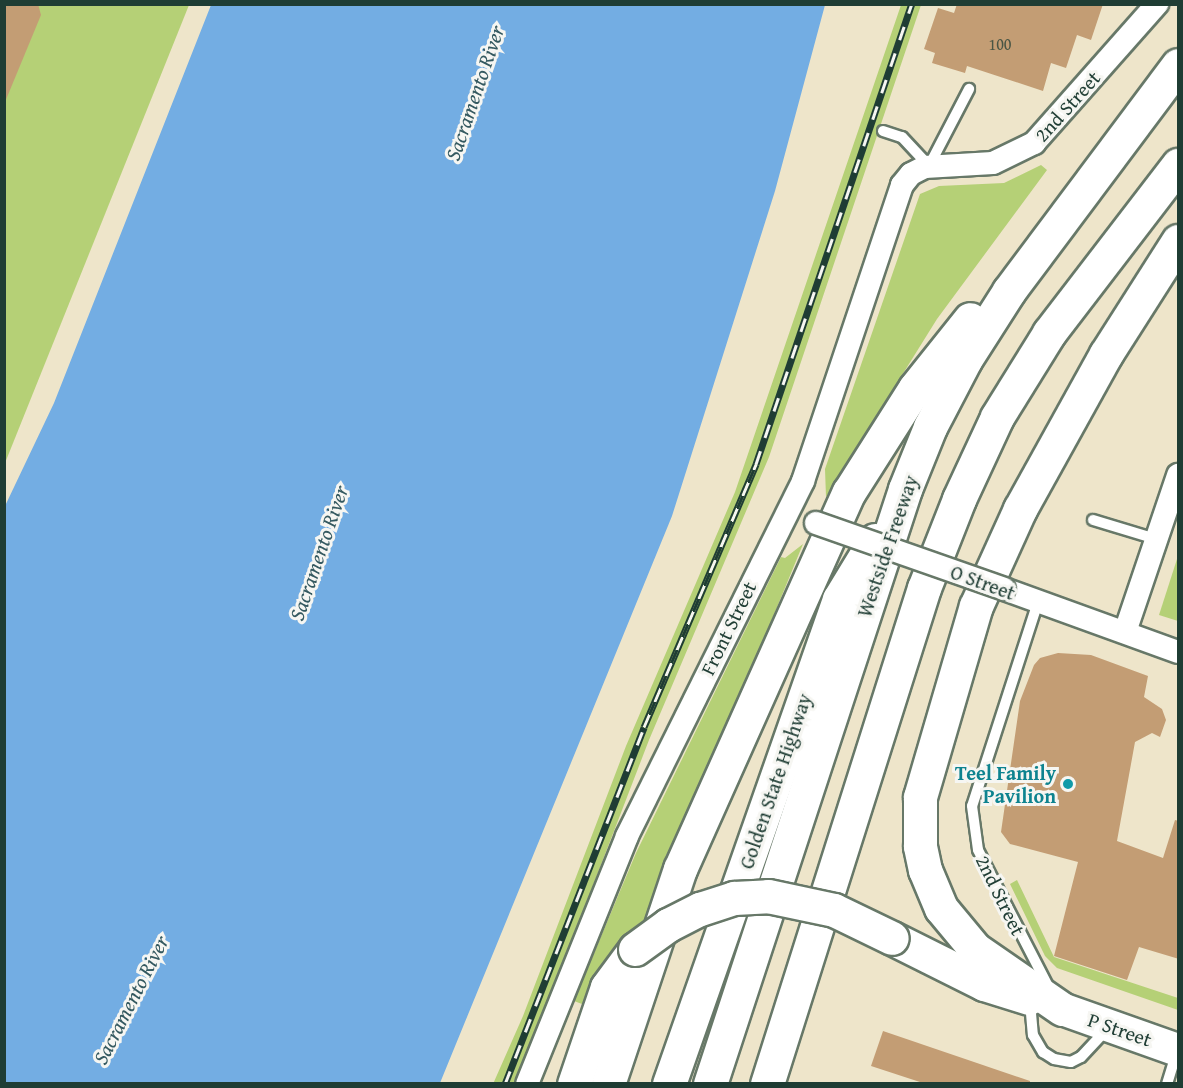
<!DOCTYPE html>
<style>
body{margin:0}
#map{position:relative;width:1183px;height:1088px;overflow:hidden;background:#eee5ca;font-family:"Gentium Book Plus",serif}
div>[style]{position:absolute}
.green>*{inset:0;background:#b5d076}
.water>*{inset:0;background:#73ade3}
.building>*{inset:0;background:#c39d74}
.roads{filter:drop-shadow(2px 0 #677868) drop-shadow(-2px 0 #677868) drop-shadow(0 2px #677868) drop-shadow(0 -2px #677868)}
.lane>*{height:10px;margin:-5px;padding:0 5px;transform-origin:5px;border-radius:5px;background:#fff}
.street>*{height:22px;margin:-11px;padding:0 11px;transform-origin:11px;border-radius:11px;background:#fff}
.secondary>*{height:32px;margin:-16px;padding:0 16px;transform-origin:16px;border-radius:16px;background:#fff}
.highway>*{height:33px;margin:-16.5px;padding:0 16.5px;transform-origin:16.5px;border-radius:16.5px;background:#fff}
.rail>*{height:7px;margin-top:-3.5px;transform-origin:0;background:repeating-linear-gradient(90deg,#f6f6f2 0 14px,#1f3d34 0 28px);box-sizing:border-box;border-block:2px solid #1f3d34}
.bridges{filter:drop-shadow(2px 0 #677868) drop-shadow(-2px 0 #677868) drop-shadow(0 2px #677868) drop-shadow(0 -2px #677868)}
.street-bridge>*{height:22px;margin:-11px;padding:0 11px;transform-origin:11px;border-radius:11px;background:#fff}
.highway-bridge>*{height:33px;margin:-16.5px;padding:0 16.5px;transform-origin:16.5px;border-radius:16.5px;background:#fff}
.dots>*{width:16px;height:16px;translate:-50% -50%;box-sizing:border-box;border:3px solid #f6f6f2;border-radius:50%}
span{translate:-50% -50%;white-space:nowrap;text-align:center;line-height:1.15;-webkit-text-stroke:6px #f6f6f2;paint-order:stroke}
.number-label{font-size:16px;color:#485544}
.number-label span{-webkit-text-stroke-width:0}
.street-label{font-size:20px;color:#1f3d34}
.culture-label{font-size:20px;color:#0d838f;font-weight:700}
.right{translate:-100% -50%;text-align:right}
.water-label{font-size:21px;color:#345960;font-style:italic}
.frame{position:absolute;inset:0;border:6px solid #1f3d34;pointer-events:none}
</style>
<div id="map">
<div class="green">
<div style="clip-path:polygon(5px 5px,189px 5px,5px 463px)"></div>
<div style="clip-path:polygon(901px 5px,921px 5px,769px 457px,649px 740px,517px 1083px,493px 1084px,523px 1016px,626px 746px,735px 492px)"></div>
<div style="clip-path:polygon(1041px 165px,1047px 170px,937px 319px,826px 497px,825px 469px,920px 194px,939px 186px,1004px 183px)"></div>
<div style="clip-path:polygon(803px 544px,651px 914px,614px 951px,582px 1004px,574px 1001px,636px 853px,781px 557px,785px 558px)"></div>
<div style="clip-path:polygon(1178px 556px,1178px 621px,1159px 615px)"></div>
<div style="clip-path:polygon(1017px 880px,1054px 957px,1178px 998px,1178px 1010px,1057px 968px,1045px 956px,1010px 884px)"></div>
</div>
<div class="water">
<div style="clip-path:polygon(211px 5px,825px 5px,775px 191px,672px 516px,440px 1083px,5px 1083px,5px 506px,54px 403px)"></div>
</div>
<div class="building">
<div style="clip-path:polygon(4px 4px,38px 4px,41px 15px,5px 102px)"></div>
<div style="clip-path:polygon(957px 4px,1103px 4px,1091px 40px,1077px 35px,1066px 68px,1051px 63px,1043px 91px,967px 66px,965px 73px,932px 63px,935px 53px,924px 49px,938px 8px,954px 13px)"></div>
<div style="clip-path:polygon(1058px 653px,1091px 655px,1148px 676px,1144px 697px,1162px 709px,1166px 720px,1160px 737px,1152px 733px,1135px 742px,1117px 841px,1163px 858px,1175px 820px,1179px 821px,1179px 959px,1139px 947px,1127px 980px,1054px 956px,1078px 862px,1010px 844px,1001px 832px,1020px 701px,1034px 665px,1040px 658px)"></div>
<div style="clip-path:polygon(883px 1031px,1030px 1081px,1030px 1083px,923px 1083px,871px 1066px)"></div>
</div>
<div class="roads">
<div class="lane">
<div style="left:883px;top:131px;width:20px;rotate:18deg"></div>
<div style="left:902px;top:137px;width:40px;rotate:47deg"></div>
<div style="left:929px;top:166px;width:87px;rotate:-62.5deg"></div>
<div style="left:1093px;top:520px;width:66px;rotate:16.8deg"></div>
<div style="left:1038px;top:602px;width:214px;rotate:107.9deg"></div>
<div style="left:972px;top:806px;width:44px;rotate:82.2deg"></div>
<div style="left:978px;top:850px;width:153px;rotate:62.8deg"></div>
<div style="left:1030px;top:1002px;width:33px;rotate:85deg"></div>
<div style="left:1033px;top:1035px;width:20px;rotate:60deg"></div>
<div style="left:1043px;top:1052px;width:13px;rotate:32deg"></div>
<div style="left:1054px;top:1059px;width:17px;rotate:10deg"></div>
<div style="left:1071px;top:1062px;width:11px;rotate:-27deg"></div>
<div style="left:1081px;top:1057px;width:40px;rotate:-47deg"></div>
<div style="left:1167px;top:1084px;width:34px;rotate:-73deg"></div>
</div>
<div class="street">
<div style="left:1004px;top:589px;width:185px;rotate:19.9deg"></div>
<div style="left:1125px;top:632px;width:166px;rotate:-71.3deg"></div>
<div style="left:527px;top:1084px;width:267px;rotate:-68deg"></div>
<div style="left:627px;top:836px;width:396px;rotate:-63.6deg"></div>
<div style="left:803px;top:481px;width:312px;rotate:-71.5deg"></div>
<div style="left:902px;top:185px;width:14px;rotate:-51deg"></div>
<div style="left:911px;top:174px;width:16px;rotate:-27deg"></div>
<div style="left:925px;top:167px;width:68px;rotate:-3.4deg"></div>
<div style="left:993px;top:163px;width:46px;rotate:-26deg"></div>
<div style="left:1034px;top:143px;width:186px;rotate:-48.5deg"></div>
</div>
<div class="secondary">
<div style="left:1062px;top:1009px;width:123px;rotate:19.5deg"></div>
</div>
<div class="highway">
<div style="left:892px;top:938px;width:103px;rotate:26.6deg"></div>
<div style="left:984px;top:984px;width:47px;rotate:17.3deg"></div>
<div style="left:1062px;top:1009px;width:106px;rotate:-145.4deg"></div>
<div style="left:975px;top:949px;width:53px;rotate:-129.7deg"></div>
<div style="left:941px;top:908px;width:41px;rotate:-112.8deg"></div>
<div style="left:925px;top:870px;width:25px;rotate:-102deg"></div>
<div style="left:920px;top:846px;width:49px;rotate:-90deg"></div>
<div style="left:920px;top:797px;width:199px;rotate:-73.7deg"></div>
<div style="left:976px;top:606px;width:107px;rotate:-65.6deg"></div>
<div style="left:1020px;top:509px;width:177px;rotate:-61deg"></div>
<div style="left:1106px;top:354px;width:134px;rotate:-57.5deg"></div>
<div style="left:574px;top:1084px;width:102px;rotate:-71.2deg"></div>
<div style="left:607px;top:987px;width:47px;rotate:-53.6deg"></div>
<div style="left:608px;top:1084px;width:227px;rotate:-71.5deg"></div>
<div style="left:680px;top:869px;width:413px;rotate:-65.9deg"></div>
<div style="left:849px;top:492px;width:123px;rotate:-57.6deg"></div>
<div style="left:915px;top:388px;width:88px;rotate:-51.4deg"></div>
<div style="left:669px;top:1084px;width:514px;rotate:-70.68deg"></div>
<div style="left:839px;top:599px;width:69px;rotate:-58.6deg"></div>
<div style="left:710px;top:1084px;width:626px;rotate:-71.85deg"></div>
<div style="left:905px;top:489px;width:67px;rotate:-68deg"></div>
<div style="left:930px;top:427px;width:76px;rotate:-62.4deg"></div>
<div style="left:965px;top:360px;width:82px;rotate:-57.5deg"></div>
<div style="left:1009px;top:291px;width:282px;rotate:-53.2deg"></div>
<div style="left:767px;top:1084px;width:520px;rotate:-72.44deg"></div>
<div style="left:924px;top:588px;width:96px;rotate:-68.5deg"></div>
<div style="left:959px;top:499px;width:90px;rotate:-65.1deg"></div>
<div style="left:997px;top:417px;width:99px;rotate:-58.2deg"></div>
<div style="left:1049px;top:333px;width:212px;rotate:-52.5deg"></div>
</div>
</div>
<div class="rail">
<div style="left:505px;top:1084px;width:383px;rotate:-68.7deg"></div>
<div style="left:644px;top:727px;width:286px;rotate:-66.9deg"></div>
<div style="left:756px;top:464px;width:486px;rotate:-71.3deg"></div>
</div>
<div class="bridges">
<div class="street-bridge">
<div style="left:816px;top:523px;width:199px;rotate:19.3deg"></div>
</div>
<div class="highway-bridge">
<div style="left:635px;top:949px;width:41px;rotate:-36deg"></div>
<div style="left:668px;top:925px;width:36px;rotate:-27deg"></div>
<div style="left:700px;top:909px;width:36px;rotate:-18deg"></div>
<div style="left:734px;top:898px;width:34px;rotate:-3deg"></div>
<div style="left:768px;top:896px;width:67px;rotate:12deg"></div>
<div style="left:834px;top:910px;width:64px;rotate:25.8deg"></div>
</div>
</div>
<div class="dots">
<div style="left:1068px;top:784px;background:#0f9aa8"></div>
</div>
<div class="number-label">
<span style="left:1000px;top:44px">100</span>
</div>
<div class="street-label">
<span style="left:1067px;top:106px;rotate:-48deg">2nd Street</span>
<span style="left:887px;top:546px;rotate:-71deg">Westside Freeway</span>
<span style="left:983px;top:582px;rotate:20deg">O Street</span>
<span style="left:728px;top:628px;rotate:-64deg">Front Street</span>
<span style="left:775px;top:781px;rotate:-71deg">Golden State Highway</span>
<span style="left:1001px;top:895px;rotate:64deg">2nd Street</span>
<span style="left:1120px;top:1029px;rotate:19deg">P Street</span>
</div>
<div class="culture-label">
<span class="right" style="left:1056px;top:784px">Teel Family<br>Pavilion</span>
</div>
<div class="water-label">
<span style="left:475px;top:93px;rotate:-71deg">Sacramento River</span>
<span style="left:319px;top:553px;rotate:-71deg">Sacramento River</span>
<span style="left:131px;top:1000px;rotate:-63deg">Sacramento River</span>
</div>
<div class="frame"></div>
</div>
